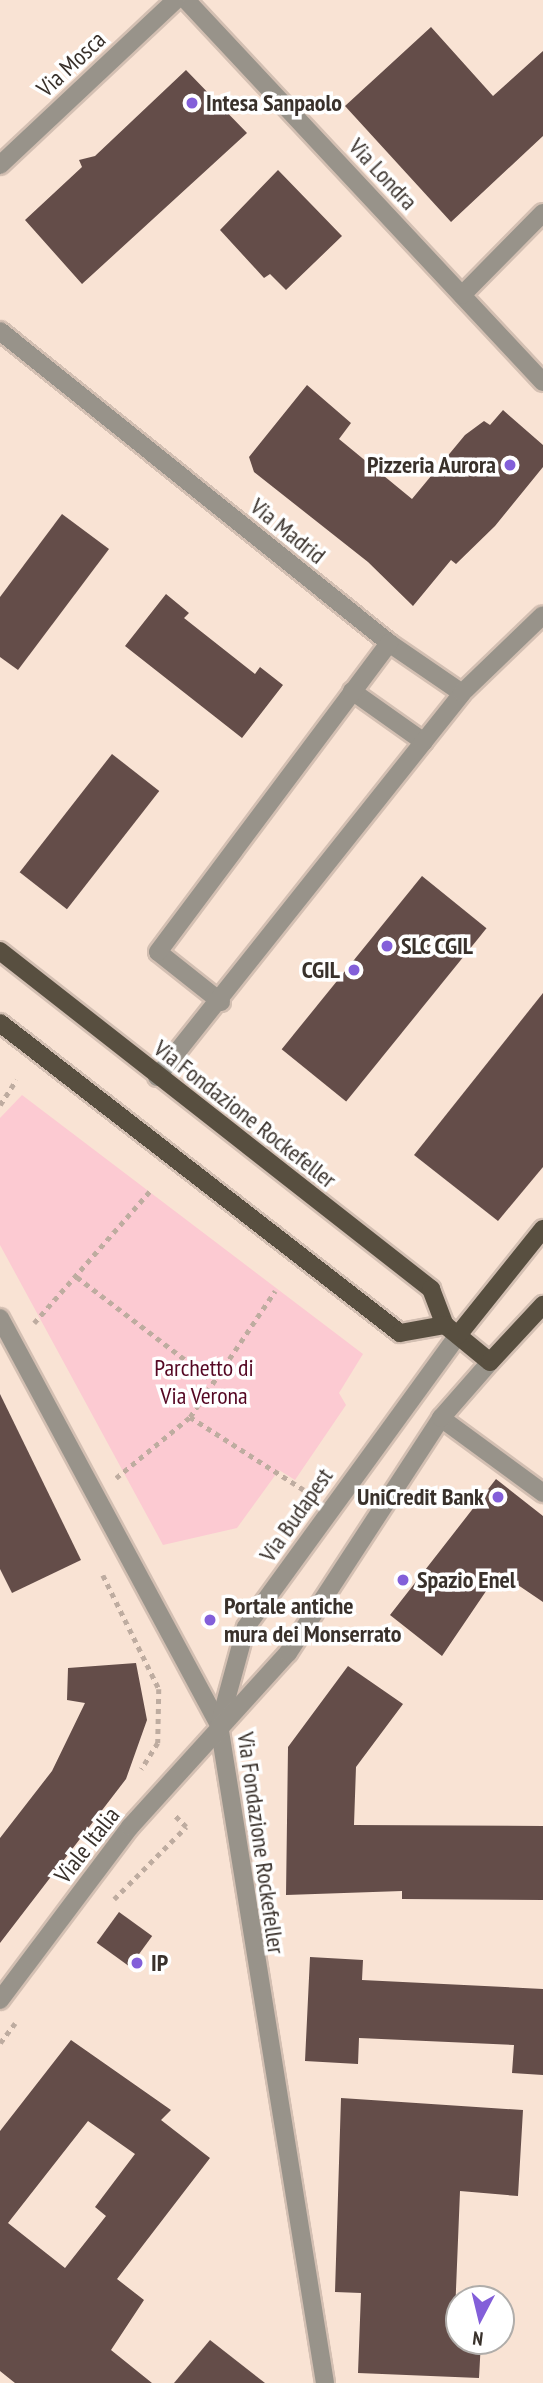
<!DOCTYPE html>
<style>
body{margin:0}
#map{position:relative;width:543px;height:2383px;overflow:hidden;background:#f9e3d4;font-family:"PT Sans Narrow",sans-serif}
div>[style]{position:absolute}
.green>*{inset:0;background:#fccad2}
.building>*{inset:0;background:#644d49;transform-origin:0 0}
.path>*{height:4.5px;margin-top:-2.25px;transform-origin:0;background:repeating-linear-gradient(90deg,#beaca0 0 5px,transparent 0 10px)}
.roads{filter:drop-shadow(2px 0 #d3bfb2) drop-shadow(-2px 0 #d3bfb2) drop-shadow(0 2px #d3bfb2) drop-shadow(0 -2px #d3bfb2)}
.minor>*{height:18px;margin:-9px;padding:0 9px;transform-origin:9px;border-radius:9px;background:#98938a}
.major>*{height:18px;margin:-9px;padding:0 9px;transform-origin:9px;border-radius:9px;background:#584f40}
.dots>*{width:19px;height:19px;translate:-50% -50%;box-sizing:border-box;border:4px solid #fff;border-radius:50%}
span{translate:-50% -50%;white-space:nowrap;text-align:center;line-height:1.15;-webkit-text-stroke:7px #fff;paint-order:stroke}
.street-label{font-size:24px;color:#39312b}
.poi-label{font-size:24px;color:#39312b;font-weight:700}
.left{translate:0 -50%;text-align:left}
.right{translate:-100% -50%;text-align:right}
.park-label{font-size:24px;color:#550723}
.north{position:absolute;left:445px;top:2285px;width:70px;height:70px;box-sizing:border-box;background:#fff;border:2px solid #b0adaa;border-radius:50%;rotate:187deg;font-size:19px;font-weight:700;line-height:28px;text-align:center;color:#39312b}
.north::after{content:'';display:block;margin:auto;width:24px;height:32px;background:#835fd9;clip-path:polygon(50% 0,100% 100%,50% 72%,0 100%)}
</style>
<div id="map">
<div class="green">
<div style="clip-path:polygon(22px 1095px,363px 1354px,339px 1393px,346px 1405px,295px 1480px,279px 1470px,237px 1528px,163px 1545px,0 1245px,0 1118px)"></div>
</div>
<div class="building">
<div style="clip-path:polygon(431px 27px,493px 96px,543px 51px,543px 136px,451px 222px,345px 106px)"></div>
<div style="clip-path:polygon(186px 70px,247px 133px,82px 284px,25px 220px,82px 167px,79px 160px,95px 156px)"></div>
<div style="clip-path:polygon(278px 170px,342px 236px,286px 290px,270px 274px,264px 278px,220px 230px)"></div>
<div style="clip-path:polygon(307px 385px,351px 423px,339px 439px,412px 499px,465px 435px,484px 421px,490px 425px,503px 410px,543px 445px,543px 467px,495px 526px,456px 564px,451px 560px,413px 606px,368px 562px,254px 472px,249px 457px)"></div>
<div style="clip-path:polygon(62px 514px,109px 549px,18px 670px,0 657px,0 597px)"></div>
<div style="clip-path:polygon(166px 594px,189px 613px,184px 618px,255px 674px,260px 667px,283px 685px,242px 738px,125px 646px)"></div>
<div style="left:112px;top:754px;width:60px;height:150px;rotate:38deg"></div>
<div style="left:422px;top:876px;width:83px;height:223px;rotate:39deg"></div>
<div style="clip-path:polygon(543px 993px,543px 1167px,498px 1221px,414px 1155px)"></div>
<div style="clip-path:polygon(0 1394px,81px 1560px,12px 1593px,0 1569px)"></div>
<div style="clip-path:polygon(496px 1479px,543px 1516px,543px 1602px,499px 1572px,442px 1656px,390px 1615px)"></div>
<div style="clip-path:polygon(136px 1663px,147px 1720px,126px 1779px,0 1943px,0 1838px,52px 1771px,85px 1703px,67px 1700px,68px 1668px)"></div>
<div style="clip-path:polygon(348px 1666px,403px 1704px,356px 1767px,354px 1825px,543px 1826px,543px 1900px,402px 1899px,402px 1891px,286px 1895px,288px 1747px)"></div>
<div style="left:119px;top:1912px;width:41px;height:38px;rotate:36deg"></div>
<div style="clip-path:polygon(310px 1957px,363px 1960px,362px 1980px,543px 1989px,543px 2075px,512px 2073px,514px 2045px,359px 2038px,358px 2064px,305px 2061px)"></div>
<div style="clip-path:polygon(evenodd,71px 2040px,171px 2110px,161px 2120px,210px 2158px,117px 2279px,144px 2300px,111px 2350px,152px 2383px,15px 2383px,0 2371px,0 2131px,71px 2040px,88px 2121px,135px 2154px,95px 2207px,106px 2216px,65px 2268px,8px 2223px,88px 2121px)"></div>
<div style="clip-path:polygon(341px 2098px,523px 2110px,518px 2196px,460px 2191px,455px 2314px,459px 2341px,481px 2341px,479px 2378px,358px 2373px,361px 2293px,335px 2292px)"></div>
<div style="clip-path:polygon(210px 2340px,265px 2383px,174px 2383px)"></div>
</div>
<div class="path">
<div style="left:0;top:1105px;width:30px;rotate:-57deg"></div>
<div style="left:77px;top:1277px;width:171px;rotate:37.4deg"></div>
<div style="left:34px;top:1323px;width:177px;rotate:-48.7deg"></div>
<div style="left:190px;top:1417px;width:135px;rotate:32.6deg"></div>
<div style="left:116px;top:1478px;width:96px;rotate:-39.5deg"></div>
<div style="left:190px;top:1417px;width:152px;rotate:-56deg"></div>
<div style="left:103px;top:1575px;width:127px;rotate:63.8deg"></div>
<div style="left:159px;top:1689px;width:54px;rotate:91.1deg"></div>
<div style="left:158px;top:1743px;width:31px;rotate:122deg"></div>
<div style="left:114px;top:1899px;width:102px;rotate:-45deg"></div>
<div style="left:186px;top:1827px;width:16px;rotate:-135deg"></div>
<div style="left:0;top:2043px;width:25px;rotate:-53deg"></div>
</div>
<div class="roads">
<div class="minor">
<div style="left:186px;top:0;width:523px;rotate:46.94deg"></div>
<div style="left:0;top:165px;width:241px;rotate:-43.2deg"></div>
<div style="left:462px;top:295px;width:115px;rotate:-45.4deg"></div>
<div style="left:0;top:331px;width:499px;rotate:38.7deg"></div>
<div style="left:389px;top:643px;width:88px;rotate:34.4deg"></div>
<div style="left:352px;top:691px;width:88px;rotate:35.3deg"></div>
<div style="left:221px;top:1002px;width:80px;rotate:-141.6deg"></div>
<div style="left:158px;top:952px;width:386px;rotate:-53.2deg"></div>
<div style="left:157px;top:1077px;width:490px;rotate:-51.5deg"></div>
<div style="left:462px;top:693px;width:112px;rotate:-43.9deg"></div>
<div style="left:0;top:1318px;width:462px;rotate:61.7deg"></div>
<div style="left:219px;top:1725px;width:666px;rotate:80.85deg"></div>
<div style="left:441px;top:1418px;width:127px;rotate:36.3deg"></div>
<div style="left:220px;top:1722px;width:98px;rotate:-74.7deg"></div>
<div style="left:246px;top:1627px;width:361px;rotate:-54deg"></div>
<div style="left:0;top:2000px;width:216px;rotate:-53.1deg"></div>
<div style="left:130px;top:1827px;width:235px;rotate:-47.8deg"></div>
<div style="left:288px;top:1653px;width:280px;rotate:-56.9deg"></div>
<div style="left:441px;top:1418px;width:74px;rotate:-48.8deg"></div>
</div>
<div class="major">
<div style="left:0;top:951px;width:548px;rotate:38.1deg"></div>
<div style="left:431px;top:1289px;width:39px;rotate:69deg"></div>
<div style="left:445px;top:1325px;width:58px;rotate:39.4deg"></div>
<div style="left:490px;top:1362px;width:78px;rotate:-47.1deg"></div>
<div style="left:0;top:1023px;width:506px;rotate:37.78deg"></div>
<div style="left:400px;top:1333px;width:46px;rotate:-10.1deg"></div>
<div style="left:458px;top:1335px;width:136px;rotate:-51.3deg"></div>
</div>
</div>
<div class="dots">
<div style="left:192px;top:103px;background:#835fd9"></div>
<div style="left:510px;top:465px;background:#835fd9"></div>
<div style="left:387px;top:946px;background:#835fd9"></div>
<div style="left:354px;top:970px;background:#835fd9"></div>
<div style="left:498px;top:1497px;background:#835fd9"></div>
<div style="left:403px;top:1580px;background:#835fd9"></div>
<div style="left:210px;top:1620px;background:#835fd9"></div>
<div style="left:137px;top:1963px;background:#835fd9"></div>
</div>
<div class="street-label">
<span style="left:71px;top:64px;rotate:-43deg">Via Mosca</span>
<span style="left:383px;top:174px;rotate:47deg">Via Londra</span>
<span style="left:288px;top:531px;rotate:39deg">Via Madrid</span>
<span style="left:245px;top:1114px;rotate:38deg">Via Fondazione Rockefeller</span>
<span style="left:296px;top:1515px;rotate:-55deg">Via Budapest</span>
<span style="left:261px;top:1843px;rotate:82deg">Via Fondazione Rockefeller</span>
<span style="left:87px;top:1845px;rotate:-52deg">Viale Italia</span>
</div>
<div class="poi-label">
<span class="left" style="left:206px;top:103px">Intesa Sanpaolo</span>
<span class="right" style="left:496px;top:465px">Pizzeria Aurora</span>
<span class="left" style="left:401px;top:946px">SLC CGIL</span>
<span class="right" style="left:340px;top:970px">CGIL</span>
<span class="right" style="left:484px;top:1497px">UniCredit Bank</span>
<span class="left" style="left:417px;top:1580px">Spazio Enel</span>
<span class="left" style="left:224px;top:1620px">Portale antiche<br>mura dei Monserrato</span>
<span class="left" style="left:151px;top:1963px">IP</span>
</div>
<div class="park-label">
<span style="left:204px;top:1382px">Parchetto di<br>Via Verona</span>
</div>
<div class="north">N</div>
</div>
